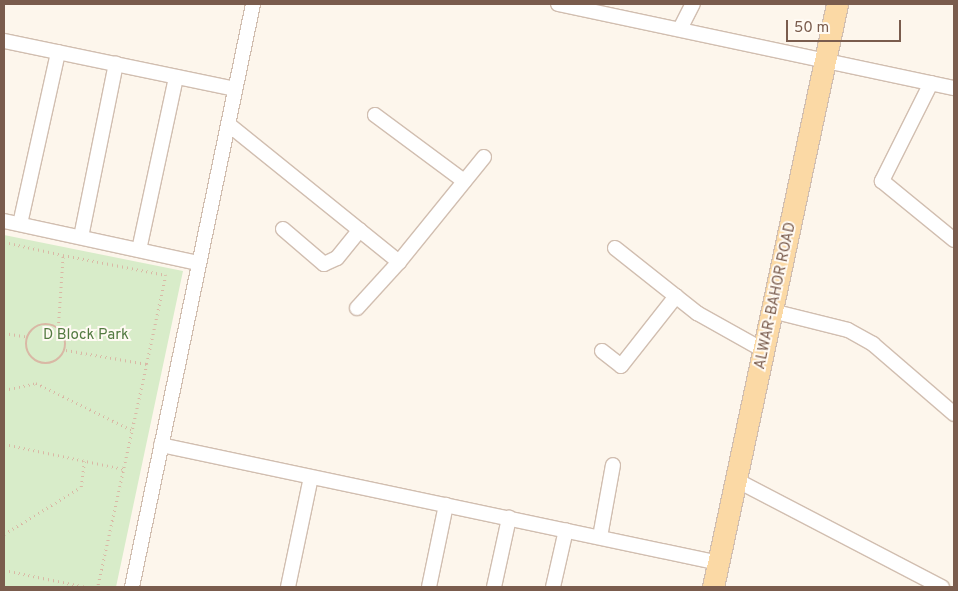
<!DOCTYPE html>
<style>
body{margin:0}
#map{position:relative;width:958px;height:591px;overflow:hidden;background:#fdf6ec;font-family:Overpass,sans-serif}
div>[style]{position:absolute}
.green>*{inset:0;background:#d8ecc9}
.path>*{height:2.5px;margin-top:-1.25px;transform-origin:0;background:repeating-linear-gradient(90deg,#d9b8a5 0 1px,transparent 0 5px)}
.path>.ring{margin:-1.25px;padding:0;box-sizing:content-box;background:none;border:2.5px solid #d9b8a5;border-radius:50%}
.roads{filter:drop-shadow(1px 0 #d1beb0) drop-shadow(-1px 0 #d1beb0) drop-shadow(0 1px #d1beb0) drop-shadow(0 -1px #d1beb0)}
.street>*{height:14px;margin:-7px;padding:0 7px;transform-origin:7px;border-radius:7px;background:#fff}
.primary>*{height:21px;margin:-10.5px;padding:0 10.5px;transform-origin:10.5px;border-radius:10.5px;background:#fbd9a5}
span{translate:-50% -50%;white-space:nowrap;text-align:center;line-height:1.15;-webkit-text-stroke:4px #fffaf3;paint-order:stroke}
.street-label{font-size:15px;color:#7a5c4d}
.park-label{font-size:15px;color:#537a41}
.frame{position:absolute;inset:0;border:5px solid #7a5c4d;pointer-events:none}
.scale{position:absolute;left:786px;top:20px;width:115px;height:22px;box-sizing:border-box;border:2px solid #7a5c4d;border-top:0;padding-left:6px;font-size:15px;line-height:18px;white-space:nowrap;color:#7a5c4d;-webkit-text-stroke:4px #fffaf3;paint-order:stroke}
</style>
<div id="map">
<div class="green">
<div style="clip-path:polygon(4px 235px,183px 271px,116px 587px,4px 586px)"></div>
</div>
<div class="path">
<div style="left:4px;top:242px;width:60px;rotate:12.4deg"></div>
<div class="ring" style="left:26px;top:324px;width:37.5px;height:37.5px"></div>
<div style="left:58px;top:328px;width:73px;rotate:-86.1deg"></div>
<div style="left:63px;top:255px;width:105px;rotate:11deg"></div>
<div style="left:166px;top:275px;width:91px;rotate:102.1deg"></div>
<div style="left:4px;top:333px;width:24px;rotate:9deg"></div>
<div style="left:66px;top:350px;width:82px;rotate:9.8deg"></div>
<div style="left:147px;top:364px;width:228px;rotate:102.4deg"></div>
<div style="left:4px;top:390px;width:33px;rotate:-12deg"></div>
<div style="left:36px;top:383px;width:107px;rotate:26.1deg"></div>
<div style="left:4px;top:444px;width:123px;rotate:11.8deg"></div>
<div style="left:4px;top:534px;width:90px;rotate:-31.4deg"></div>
<div style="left:81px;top:487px;width:26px;rotate:-83deg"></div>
<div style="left:4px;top:570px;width:84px;rotate:11.7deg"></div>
</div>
<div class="roads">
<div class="street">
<div style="left:558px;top:4px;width:405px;rotate:12deg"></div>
<div style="left:680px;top:29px;width:28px;rotate:-63deg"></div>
<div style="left:4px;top:41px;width:236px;rotate:11.7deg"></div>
<div style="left:931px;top:83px;width:110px;rotate:116.6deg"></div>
<div style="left:882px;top:181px;width:93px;rotate:39.3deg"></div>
<div style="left:375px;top:115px;width:111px;rotate:36.6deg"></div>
<div style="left:228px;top:124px;width:220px;rotate:38.9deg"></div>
<div style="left:399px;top:262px;width:135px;rotate:-51deg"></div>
<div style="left:4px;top:221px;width:199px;rotate:12.2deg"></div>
<div style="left:20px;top:224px;width:176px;rotate:-77.5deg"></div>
<div style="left:283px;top:229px;width:54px;rotate:40.5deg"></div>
<div style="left:324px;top:264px;width:14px;rotate:-25deg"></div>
<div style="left:337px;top:258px;width:36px;rotate:-51deg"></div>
<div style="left:81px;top:237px;width:177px;rotate:-78.6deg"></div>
<div style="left:615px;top:248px;width:105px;rotate:38.4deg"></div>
<div style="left:697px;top:313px;width:78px;rotate:29.2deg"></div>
<div style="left:139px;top:250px;width:177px;rotate:-77.9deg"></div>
<div style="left:357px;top:308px;width:62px;rotate:-47.6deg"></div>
<div style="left:772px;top:311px;width:78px;rotate:14deg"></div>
<div style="left:848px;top:330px;width:29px;rotate:29deg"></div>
<div style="left:873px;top:344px;width:107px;rotate:40.8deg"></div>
<div style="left:602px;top:351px;width:24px;rotate:38deg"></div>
<div style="left:621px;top:366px;width:89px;rotate:-51.8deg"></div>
<div style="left:161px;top:445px;width:570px;rotate:11.94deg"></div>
<div style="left:738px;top:481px;width:230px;rotate:27.5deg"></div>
<div style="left:600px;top:537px;width:73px;rotate:-79.8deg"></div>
<div style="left:132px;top:587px;width:595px;rotate:-78.27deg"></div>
<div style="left:288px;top:587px;width:112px;rotate:-78.2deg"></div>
<div style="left:429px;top:587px;width:84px;rotate:-78.3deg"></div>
<div style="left:494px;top:587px;width:71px;rotate:-77.7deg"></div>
<div style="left:553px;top:587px;width:58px;rotate:-77.2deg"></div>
</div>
<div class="primary">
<div style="left:713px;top:587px;width:596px;rotate:-77.99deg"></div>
</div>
</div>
<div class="street-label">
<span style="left:776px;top:296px;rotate:-78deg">ALWAR-BAHOR ROAD</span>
</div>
<div class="park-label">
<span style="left:86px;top:336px">D Block Park</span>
</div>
<div class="frame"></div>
<div class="scale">50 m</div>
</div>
